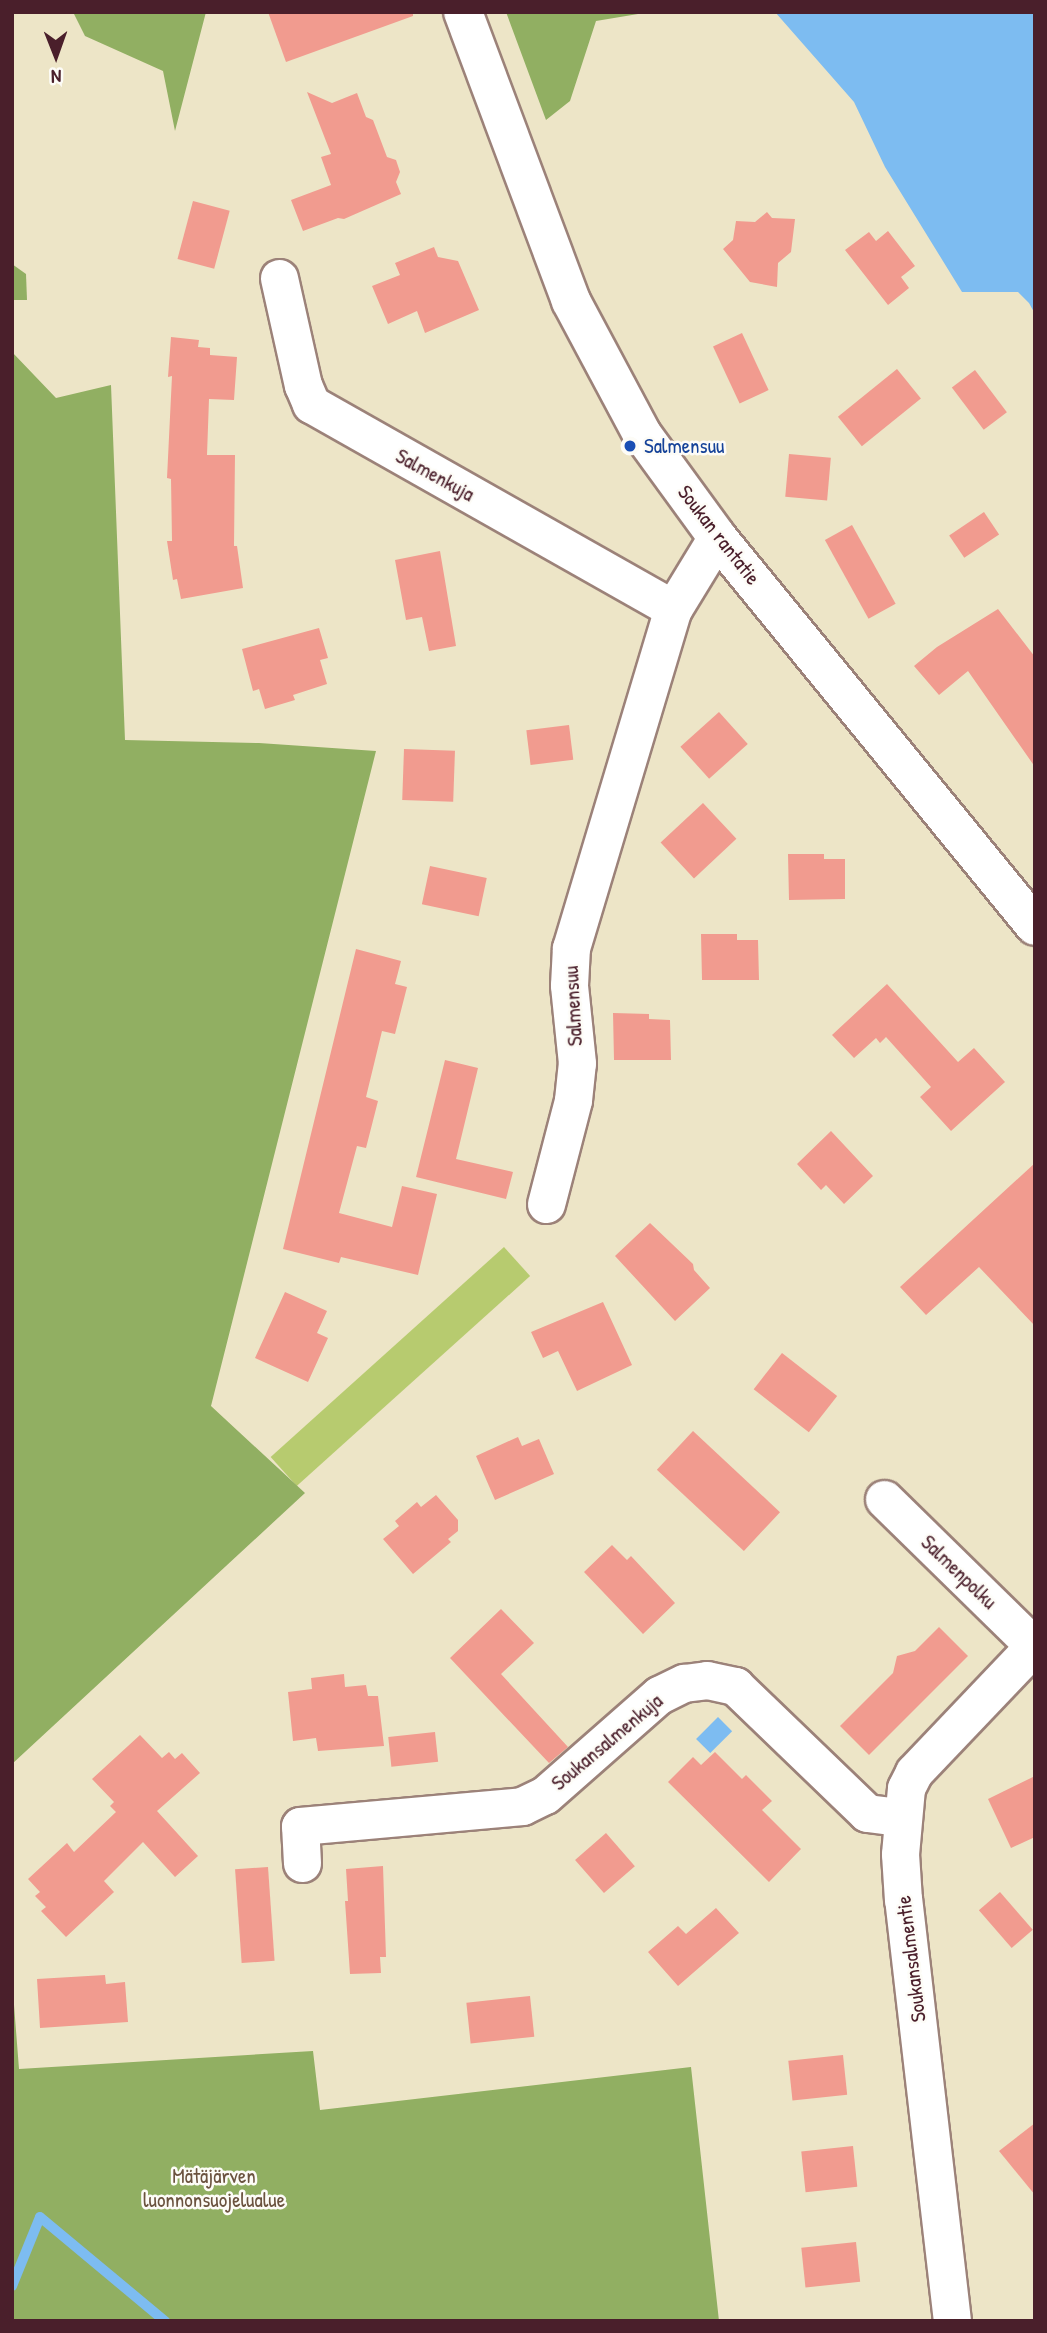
<!DOCTYPE html>
<meta charset="utf-8">
<style>
body{margin:0}
#map{position:relative;width:1047px;height:2333px;overflow:hidden;background:#ede5c7;font-family:"Patrick Hand",sans-serif}
div>[style]{position:absolute}
.green>*{inset:0;background:#b7cb6f;transform-origin:0 0}
.forest>*{inset:0;background:#91af62}
.water>*{inset:0;background:#7dbcf1;transform-origin:0 0}
.stream>*{height:10px;margin:-5px;padding:0 5px;transform-origin:5px;border-radius:5px;background:#7dbcf1}
.building>*{inset:0;background:#f19b8f;transform-origin:0 0}
.roads{filter:drop-shadow(2px 0 #9c8279) drop-shadow(-2px 0 #9c8279) drop-shadow(0 2px #9c8279) drop-shadow(0 -2px #9c8279)}
.minor>*{height:37px;margin:-18.5px;padding:0 18.5px;transform-origin:18.5px;border-radius:18.5px;background:#fff}
.tertiary>*{height:38px;margin:-19px;padding:0 19px;transform-origin:19px;border-radius:19px;background:#fff}
.dots>*{width:19px;height:19px;translate:-50% -50%;box-sizing:border-box;border:4px solid #fdfcf7;border-radius:50%}
span{translate:-50% -50%;white-space:nowrap;text-align:center;line-height:1.15;-webkit-text-stroke:5px #fdfcf7;paint-order:stroke}
.transit-label{font-size:21px;color:#164399}
.left{translate:0 -50%;text-align:left}
.street-label{font-size:21px;color:#4a1f2b}
.park-label{font-size:21px;color:#6b533f}
.frame{position:absolute;inset:0;border:14px solid #4a1f2b;pointer-events:none}
.north{position:absolute;left:21px;top:21px;width:70px;height:70px;-webkit-text-stroke:5px #fdfcf7;paint-order:stroke;rotate:179deg;font-size:19px;font-weight:700;line-height:28px;text-align:center;color:#4a1f2b}
.north::after{content:'';display:block;margin:auto;width:24px;height:32px;background:#4a1f2b;clip-path:polygon(50% 0,100% 100%,50% 72%,0 100%)}
</style>
<div id="map">
<div class="green">
<div style="left:504px;top:1247px;width:39px;height:314px;rotate:48deg"></div>
</div>
<div class="forest">
<div style="clip-path:polygon(73px 12px,206px 12px,175px 131px,163px 71px,85px 36px)"></div>
<div style="clip-path:polygon(506px 12px,650px 12px,596px 21px,570px 101px,546px 120px)"></div>
<div style="clip-path:polygon(12px 264px,26px 274px,27px 300px,12px 300px)"></div>
<div style="clip-path:polygon(12px 352px,56px 398px,111px 385px,125px 740px,259px 743px,376px 751px,211px 1406px,305px 1493px,12px 1764px)"></div>
<div style="clip-path:polygon(12px 1979px,19px 2069px,313px 2051px,320px 2110px,691px 2067px,719px 2321px,12px 2321px)"></div>
</div>
<div class="water">
<div style="clip-path:polygon(775px 12px,1035px 12px,1035px 314px,1029px 303px,1018px 292px,962px 292px,885px 167px,854px 102px)"></div>
<div style="left:718px;top:1717px;width:20px;height:31px;rotate:45deg"></div>
</div>
<div class="stream">
<div style="left:12px;top:2286px;width:74px;rotate:-67.9deg"></div>
<div style="left:40px;top:2217px;width:163px;rotate:39.8deg"></div>
</div>
<div class="building">
<div style="clip-path:polygon(268px 12px,413px 12px,413px 16px,286px 62px)"></div>
<div style="clip-path:polygon(307px 92px,332px 103px,357px 93px,366px 117px,373px 120px,387px 157px,396px 160px,400px 172px,396px 182px,401px 194px,344px 219px,338px 218px,303px 231px,291px 200px,331px 185px,321px 157px,331px 154px)"></div>
<div style="left:193px;top:201px;width:38px;height:60px;rotate:15deg"></div>
<div style="clip-path:polygon(767px 212px,772px 218px,795px 219px,791px 252px,778px 263px,777px 287px,750px 282px,723px 249px,733px 240px,736px 221px,755px 222px)"></div>
<div style="clip-path:polygon(888px 231px,915px 266px,901px 277px,909px 288px,888px 305px,845px 250px,869px 232px,876px 241px)"></div>
<div style="clip-path:polygon(434px 247px,438px 257px,458px 261px,479px 310px,425px 333px,417px 311px,388px 324px,372px 286px,400px 275px,395px 263px)"></div>
<div style="left:742px;top:333px;width:63px;height:32px;rotate:65deg"></div>
<div style="clip-path:polygon(171px 337px,199px 340px,198px 347px,210px 348px,210px 355px,237px 357px,234px 400px,209px 399px,207px 455px,235px 455px,234px 546px,237px 546px,243px 588px,181px 599px,177px 579px,173px 580px,167px 541px,172px 541px,171px 479px,167px 478px,172px 376px,168px 377px)"></div>
<div style="left:897px;top:369px;width:38px;height:76px;rotate:51deg"></div>
<div style="left:975px;top:370px;width:53px;height:29px;rotate:53deg"></div>
<div style="left:789px;top:454px;width:42px;height:43px;rotate:5deg"></div>
<div style="left:984px;top:512px;width:27px;height:42px;rotate:56deg"></div>
<div style="left:852px;top:525px;width:90px;height:31px;rotate:61deg"></div>
<div style="clip-path:polygon(440px 551px,456px 646px,429px 651px,422px 617px,406px 620px,395px 560px)"></div>
<div style="clip-path:polygon(998px 609px,1035px 657px,1035px 767px,968px 671px,939px 695px,914px 666px,937px 647px)"></div>
<div style="clip-path:polygon(319px 628px,328px 658px,320px 660px,327px 684px,293px 695px,295px 700px,265px 709px,259px 689px,253px 691px,242px 649px)"></div>
<div style="left:719px;top:712px;width:43px;height:52px;rotate:48deg"></div>
<div style="left:569px;top:725px;width:35px;height:43px;rotate:83deg"></div>
<div style="left:404px;top:749px;width:51px;height:51px;rotate:2deg"></div>
<div style="left:703px;top:803px;width:49px;height:58px;rotate:47deg"></div>
<div style="clip-path:polygon(788px 854px,824px 854px,824px 859px,845px 859px,845px 899px,789px 900px)"></div>
<div style="left:430px;top:866px;width:58px;height:39px;rotate:12deg"></div>
<div style="clip-path:polygon(701px 934px,737px 934px,737px 940px,758px 940px,759px 980px,702px 980px)"></div>
<div style="clip-path:polygon(356px 949px,401px 961px,395px 984px,407px 987px,395px 1034px,382px 1031px,366px 1097px,378px 1101px,366px 1148px,357px 1146px,339px 1213px,392px 1227px,402px 1186px,437px 1194px,418px 1275px,341px 1257px,339px 1263px,283px 1249px)"></div>
<div style="clip-path:polygon(887px 984px,958px 1062px,974px 1048px,1005px 1082px,951px 1131px,920px 1097px,931px 1087px,886px 1037px,880px 1043px,876px 1038px,854px 1058px,832px 1035px)"></div>
<div style="clip-path:polygon(613px 1013px,649px 1014px,649px 1019px,670px 1020px,671px 1060px,614px 1060px)"></div>
<div style="clip-path:polygon(445px 1060px,478px 1068px,456px 1159px,513px 1172px,506px 1199px,416px 1177px)"></div>
<div style="clip-path:polygon(831px 1131px,873px 1176px,844px 1204px,826px 1185px,821px 1190px,797px 1164px)"></div>
<div style="clip-path:polygon(1035px 1163px,1035px 1326px,979px 1267px,926px 1315px,900px 1287px)"></div>
<div style="clip-path:polygon(650px 1223px,693px 1264px,694px 1270px,710px 1288px,675px 1321px,615px 1256px)"></div>
<div style="clip-path:polygon(285px 1292px,327px 1311px,317px 1333px,328px 1338px,308px 1382px,255px 1358px)"></div>
<div style="clip-path:polygon(603px 1302px,632px 1365px,577px 1391px,558px 1351px,543px 1358px,531px 1332px)"></div>
<div style="left:782px;top:1353px;width:70px;height:46px;rotate:38deg"></div>
<div style="left:693px;top:1431px;width:119px;height:53px;rotate:43deg"></div>
<div style="clip-path:polygon(518px 1437px,522px 1446px,539px 1439px,554px 1474px,495px 1500px,476px 1456px)"></div>
<div style="clip-path:polygon(436px 1495px,458px 1520px,458px 1531px,448px 1539px,451px 1542px,413px 1574px,383px 1539px,399px 1526px,395px 1521px,417px 1502px,421px 1507px)"></div>
<div style="clip-path:polygon(612px 1545px,627px 1560px,631px 1556px,675px 1603px,643px 1634px,584px 1572px)"></div>
<div style="clip-path:polygon(501px 1609px,534px 1643px,501px 1674px,568px 1747px,549px 1763px,450px 1658px)"></div>
<div style="clip-path:polygon(939px 1627px,968px 1656px,869px 1755px,840px 1726px,893px 1673px,897px 1656px,915px 1651px)"></div>
<div style="clip-path:polygon(344px 1674px,345px 1687px,366px 1685px,368px 1696px,378px 1696px,384px 1746px,318px 1751px,316px 1738px,293px 1741px,288px 1692px,312px 1689px,311px 1678px)"></div>
<div style="left:435px;top:1732px;width:30px;height:47px;rotate:84deg"></div>
<div style="clip-path:polygon(140px 1735px,162px 1758px,169px 1752px,175px 1759px,182px 1753px,200px 1773px,157px 1811px,198px 1856px,175px 1877px,143px 1842px,104px 1881px,114px 1892px,66px 1937px,41px 1911px,46px 1907px,35px 1896px,40px 1892px,28px 1879px,67px 1843px,74px 1852px,116px 1812px,110px 1806px,114px 1802px,92px 1779px)"></div>
<div style="clip-path:polygon(715px 1752px,742px 1779px,746px 1775px,772px 1801px,762px 1810px,801px 1849px,769px 1882px,668px 1782px,693px 1757px,701px 1765px)"></div>
<div style="clip-path:polygon(1035px 1776px,1035px 1837px,1011px 1848px,988px 1799px)"></div>
<div style="left:606px;top:1833px;width:44px;height:41px;rotate:49deg"></div>
<div style="clip-path:polygon(383px 1866px,386px 1957px,380px 1957px,381px 1973px,350px 1974px,345px 1901px,348px 1901px,346px 1869px)"></div>
<div style="left:268px;top:1867px;width:94px;height:33px;rotate:86deg"></div>
<div style="left:1000px;top:1892px;width:50px;height:28px;rotate:49deg"></div>
<div style="clip-path:polygon(716px 1908px,739px 1933px,678px 1986px,648px 1952px,678px 1926px,686px 1934px)"></div>
<div style="clip-path:polygon(105px 1975px,106px 1984px,125px 1982px,128px 2022px,40px 2028px,37px 1979px)"></div>
<div style="left:530px;top:1996px;width:41px;height:64px;rotate:84deg"></div>
<div style="left:843px;top:2055px;width:40px;height:55px;rotate:84deg"></div>
<div style="clip-path:polygon(1035px 2123px,1035px 2195px,999px 2151px)"></div>
<div style="left:853px;top:2146px;width:41px;height:52px;rotate:84deg"></div>
<div style="left:856px;top:2242px;width:40px;height:55px;rotate:84deg"></div>
</div>
<div class="roads">
<div class="minor">
<div style="left:279px;top:278px;width:110px;rotate:77.4deg"></div>
<div style="left:303px;top:385px;width:21px;rotate:67deg"></div>
<div style="left:311px;top:404px;width:416px;rotate:29.5deg"></div>
<div style="left:546px;top:1204px;width:107px;rotate:-75.4deg"></div>
<div style="left:573px;top:1100px;width:37px;rotate:-84deg"></div>
<div style="left:577px;top:1063px;width:78px;rotate:-95.9deg"></div>
<div style="left:569px;top:985px;width:37px;rotate:-87deg"></div>
<div style="left:571px;top:948px;width:354px;rotate:-73.3deg"></div>
<div style="left:673px;top:609px;width:84px;rotate:-58.6deg"></div>
<div style="left:884px;top:1499px;width:210px;rotate:44.4deg"></div>
<div style="left:302px;top:1863px;width:37px;rotate:-93deg"></div>
<div style="left:300px;top:1826px;width:223px;rotate:-5.1deg"></div>
<div style="left:522px;top:1806px;width:25px;rotate:-26deg"></div>
<div style="left:545px;top:1795px;width:152px;rotate:-41.3deg"></div>
<div style="left:659px;top:1695px;width:28px;rotate:-26deg"></div>
<div style="left:684px;top:1683px;width:23px;rotate:-7deg"></div>
<div style="left:707px;top:1680px;width:29px;rotate:12deg"></div>
<div style="left:735px;top:1686px;width:183px;rotate:43.9deg"></div>
<div style="left:867px;top:1813px;width:35px;rotate:7deg"></div>
<div style="left:952px;top:2321px;width:424px;rotate:-96.6deg"></div>
<div style="left:903px;top:1900px;width:46px;rotate:-93.7deg"></div>
<div style="left:900px;top:1854px;width:66px;rotate:-84.8deg"></div>
<div style="left:906px;top:1788px;width:18px;rotate:-63deg"></div>
<div style="left:914px;top:1772px;width:175px;rotate:-46.4deg"></div>
</div>
<div class="tertiary">
<div style="left:463px;top:12px;width:309px;rotate:69.5deg"></div>
<div style="left:571px;top:301px;width:151px;rotate:61.9deg"></div>
<div style="left:642px;top:434px;width:127px;rotate:53.9deg"></div>
<div style="left:717px;top:537px;width:502px;rotate:50.73deg"></div>
</div>
</div>
<div class="dots">
<div style="left:630px;top:446px;background:#1a4fb4"></div>
</div>
<div class="transit-label">
<span class="left" style="left:644px;top:446px">Salmensuu</span>
</div>
<div class="street-label">
<span style="left:435px;top:475px;rotate:29deg">Salmenkuja</span>
<span style="left:719px;top:535px;rotate:52deg">Soukan rantatie</span>
<span style="left:573px;top:1006px;rotate:-93deg">Salmensuu</span>
<span style="left:959px;top:1572px;rotate:44deg">Salmenpolku</span>
<span style="left:607px;top:1742px;rotate:-40deg">Soukansalmenkuja</span>
<span style="left:911px;top:1959px;rotate:-97deg">Soukansalmentie</span>
</div>
<div class="park-label">
<span style="left:214px;top:2188px">Mätäjärven<br>luonnonsuojelualue</span>
</div>
<div class="frame"></div>
<div class="north">N</div>
</div>
